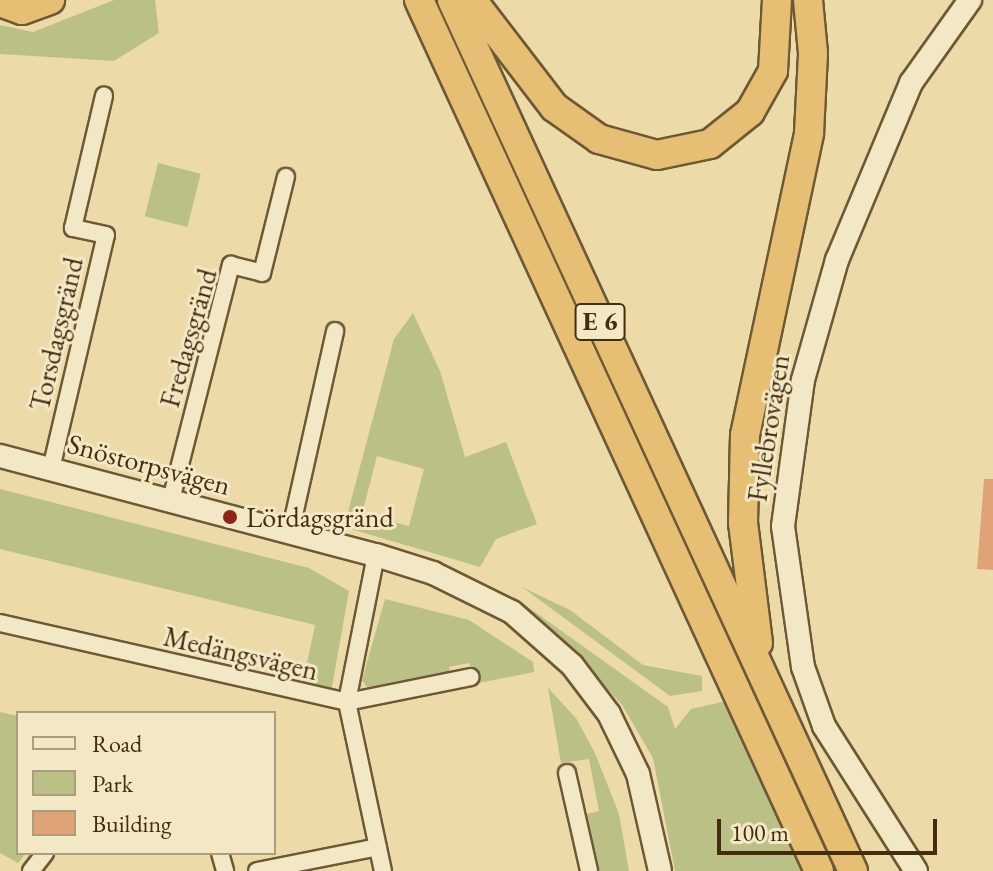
<!DOCTYPE html>
<meta charset="utf-8">
<style>
body{margin:0}
#map{position:relative;width:993px;height:871px;overflow:hidden;background:#ecdba8;font-family:"EB Garamond",serif}
div>[style]{position:absolute}
.green>*{inset:0;background:#bac086;transform-origin:0 0}
.building>*{inset:0;background:#dfa377}
.roads{filter:drop-shadow(2px 0 #6e5835) drop-shadow(-2px 0 #6e5835) drop-shadow(0 2px #6e5835) drop-shadow(0 -2px #6e5835)}
.street>*{height:16px;margin:-8px;padding:0 8px;transform-origin:8px;border-radius:8px;background:#f3e8c6}
.secondary>*{height:22px;margin:-11px;padding:0 11px;transform-origin:11px;border-radius:11px;background:#f3e8c6}
.highway>*{height:28px;margin:-14px;padding:0 14px;transform-origin:14px;border-radius:14px;background:#e6be74}
.dots>*{width:22px;height:22px;translate:-50% -50%;box-sizing:border-box;border:4px solid #f3e8c6;border-radius:50%}
span{translate:-50% -50%;white-space:nowrap;text-align:center;line-height:1.15;-webkit-text-stroke:6px #f3e8c6;paint-order:stroke}
.shield-label span{padding:2px 6px;background:#f3e8c6;border:2px solid;border-radius:6px;-webkit-text-stroke-width:0}
.shield-label{font-size:26px;color:#442d0f;font-weight:700}
.street-label{font-size:28px;color:#442d0f}
.poi-label{font-size:28px;color:#442d0f}
.left{translate:0 -50%;text-align:left}
.legend{position:absolute;left:16px;top:711px;width:260px;height:144px;box-sizing:border-box;background:#f3e8c6;border:2px solid #ad9d7d;margin:0;padding:10px 14px;list-style:none;font-size:24px;color:#442d0f}
.legend li{display:flex;align-items:center;gap:16px;height:40px}
.legend b{width:40px;border:2px solid #ad9d7d}
.scale{position:absolute;left:717px;top:819px;width:220px;height:36px;box-sizing:border-box;border:4px solid #442d0f;border-top:0;padding-left:10px;font-size:24px;line-height:28px;white-space:nowrap;color:#442d0f;-webkit-text-stroke:6px #f3e8c6;paint-order:stroke}
</style>
<div id="map">
<div class="green">
<div style="clip-path:polygon(114px 0,155px 0,159px 33px,114px 61px,0 54px,0 25px,33px 32px)"></div>
<div style="left:158px;top:163px;width:44px;height:55px;rotate:14deg"></div>
<div style="clip-path:polygon(evenodd,413px 313px,440px 371px,465px 457px,506px 442px,537px 524px,496px 539px,480px 567px,344px 527px,394px 339px,413px 313px,377px 456px,424px 469px,409px 526px,362px 514px,377px 456px)"></div>
<div style="clip-path:polygon(0 489px,309px 568px,349px 591px,332px 687px,322px 693px,302px 687px,315px 625px,0 549px)"></div>
<div style="clip-path:polygon(522px 587px,570px 610px,643px 665px,702px 676px,702px 691px,670px 696px)"></div>
<div style="clip-path:polygon(514px 597px,668px 707px,675px 729px,691px 709px,731px 700px,806px 871px,675px 871px,653px 758px,622px 705px,562px 639px,519px 611px,510px 601px)"></div>
<div style="clip-path:polygon(385px 599px,469px 620px,533px 662px,534px 672px,474px 684px,469px 663px,449px 667px,450px 674px,371px 692px,362px 680px)"></div>
<div style="clip-path:polygon(548px 688px,576px 718px,595px 753px,619px 814px,629px 871px,596px 871px,582px 815px,599px 811px,589px 759px,561px 763px)"></div>
<div style="clip-path:polygon(0 712px,18px 716px,18px 853px,26px 853px,18px 863px,0 853px)"></div>
</div>
<div class="building">
<div style="clip-path:polygon(984px 479px,993px 479px,993px 570px,977px 569px)"></div>
</div>
<div class="roads">
<div class="street">
<div style="left:51px;top:469px;width:240px;rotate:-76.8deg"></div>
<div style="left:106px;top:235px;width:34px;rotate:-168deg"></div>
<div style="left:73px;top:228px;width:136px;rotate:-76.8deg"></div>
<div style="left:171px;top:500px;width:243px;rotate:-75.7deg"></div>
<div style="left:231px;top:265px;width:32px;rotate:14deg"></div>
<div style="left:262px;top:273px;width:99px;rotate:-76deg"></div>
<div style="left:290px;top:533px;width:207px;rotate:-77.4deg"></div>
<div style="left:376px;top:555px;width:150px;rotate:101.2deg"></div>
<div style="left:347px;top:702px;width:173px;rotate:78deg"></div>
<div style="left:0;top:623px;width:356px;rotate:12.8deg"></div>
<div style="left:347px;top:702px;width:126px;rotate:-11.4deg"></div>
<div style="left:567px;top:773px;width:100px;rotate:77.3deg"></div>
<div style="left:220px;top:853px;width:19px;rotate:74deg"></div>
<div style="left:31px;top:871px;width:23px;rotate:-52deg"></div>
<div style="left:257px;top:871px;width:123px;rotate:-11.2deg"></div>
</div>
<div class="secondary">
<div style="left:0;top:456px;width:389px;rotate:14.8deg"></div>
<div style="left:376px;top:555px;width:60px;rotate:17.5deg"></div>
<div style="left:433px;top:573px;width:88px;rotate:26.3deg"></div>
<div style="left:512px;top:612px;width:80px;rotate:41.5deg"></div>
<div style="left:572px;top:665px;width:61px;rotate:52.9deg"></div>
<div style="left:609px;top:714px;width:67px;rotate:64.2deg"></div>
<div style="left:638px;top:774px;width:99px;rotate:77.2deg"></div>
<div style="left:916px;top:871px;width:172px;rotate:-122.4deg"></div>
<div style="left:824px;top:726px;width:63px;rotate:-109.6deg"></div>
<div style="left:803px;top:667px;width:142px;rotate:-98.1deg"></div>
<div style="left:783px;top:526px;width:147px;rotate:-82.2deg"></div>
<div style="left:803px;top:380px;width:125px;rotate:-74.2deg"></div>
<div style="left:837px;top:260px;width:192px;rotate:-67.3deg"></div>
<div style="left:911px;top:83px;width:102px;rotate:-54.6deg"></div>
</div>
<div class="highway">
<div style="left:419px;top:0;width:958px;rotate:65.33deg"></div>
<div style="left:452px;top:0;width:959px;rotate:65.28deg"></div>
<div style="left:472px;top:0;width:135px;rotate:52.5deg"></div>
<div style="left:554px;top:107px;width:55px;rotate:35.4deg"></div>
<div style="left:599px;top:139px;width:60px;rotate:15.4deg"></div>
<div style="left:657px;top:155px;width:54px;rotate:-11.7deg"></div>
<div style="left:710px;top:144px;width:51px;rotate:-38.7deg"></div>
<div style="left:750px;top:112px;width:47px;rotate:-60.7deg"></div>
<div style="left:773px;top:71px;width:71px;rotate:-86.8deg"></div>
<div style="left:0;top:2px;width:23px;rotate:20deg"></div>
<div style="left:22px;top:10px;width:30px;rotate:-20deg"></div>
<div style="left:758px;top:643px;width:121px;rotate:-97.1deg"></div>
<div style="left:743px;top:523px;width:88px;rotate:-88.7deg"></div>
<div style="left:745px;top:435px;width:309px;rotate:-78deg"></div>
<div style="left:809px;top:133px;width:80px;rotate:-87.1deg"></div>
<div style="left:813px;top:53px;width:53px;rotate:-95.4deg"></div>
</div>
</div>
<div class="dots">
<div style="left:230px;top:517px;background:#8f2418"></div>
</div>
<div class="shield-label">
<span style="left:600px;top:322px">E 6</span>
</div>
<div class="street-label">
<span style="left:56px;top:334px;rotate:-77deg">Torsdagsgränd</span>
<span style="left:188px;top:338px;rotate:-74deg">Fredagsgränd</span>
<span style="left:768px;top:428px;rotate:-81deg">Fyllebrovägen</span>
<span style="left:149px;top:464px;rotate:15deg">Snöstorpsvägen</span>
<span style="left:241px;top:653px;rotate:13deg">Medängsvägen</span>
</div>
<div class="poi-label">
<span class="left" style="left:246px;top:517px">Lördagsgränd</span>
</div>
<ul class="legend">
<li><b style="height:10px;background:#f3e8c6"></b>Road</li>
<li><b style="height:22px;background:#bac086"></b>Park</li>
<li><b style="height:22px;background:#dfa377"></b>Building</li>
</ul>
<div class="scale">100 m</div>
</div>
